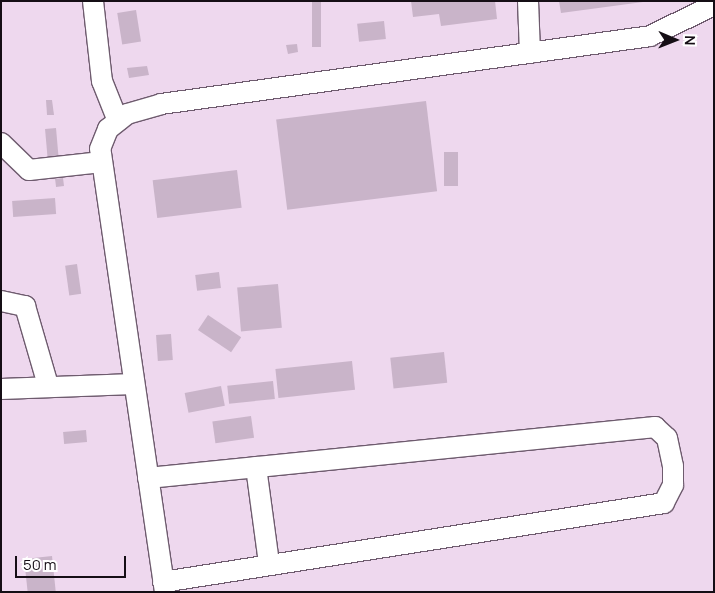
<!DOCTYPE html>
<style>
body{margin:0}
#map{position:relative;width:715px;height:593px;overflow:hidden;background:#eed8ee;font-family:Manrope,sans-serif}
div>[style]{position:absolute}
.building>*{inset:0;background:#c9b4c9;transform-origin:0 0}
.roads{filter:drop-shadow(1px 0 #6e5b6e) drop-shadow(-1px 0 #6e5b6e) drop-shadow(0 1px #6e5b6e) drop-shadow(0 -1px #6e5b6e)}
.minor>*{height:20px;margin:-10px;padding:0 10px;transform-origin:10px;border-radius:10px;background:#fff}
span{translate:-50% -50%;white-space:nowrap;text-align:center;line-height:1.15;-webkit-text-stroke:5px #fff;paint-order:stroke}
.frame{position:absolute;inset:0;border:2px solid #150e15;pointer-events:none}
.north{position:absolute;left:650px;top:15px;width:50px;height:50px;-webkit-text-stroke:4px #fff;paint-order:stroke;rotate:91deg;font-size:14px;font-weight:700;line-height:20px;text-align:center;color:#150e15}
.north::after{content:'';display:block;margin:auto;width:18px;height:22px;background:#150e15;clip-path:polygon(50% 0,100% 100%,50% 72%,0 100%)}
.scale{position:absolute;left:15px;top:556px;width:111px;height:22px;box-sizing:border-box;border:2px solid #150e15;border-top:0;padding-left:6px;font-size:15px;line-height:18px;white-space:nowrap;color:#150e15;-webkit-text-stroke:4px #fff;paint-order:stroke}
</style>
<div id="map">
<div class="building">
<div style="left:312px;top:1px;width:9px;height:46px"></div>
<div style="clip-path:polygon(411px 1px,495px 1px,497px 19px,441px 26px,439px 14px,413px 17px)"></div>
<div style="clip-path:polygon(559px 1px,643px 1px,643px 2px,561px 13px)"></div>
<div style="left:136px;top:10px;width:32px;height:19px;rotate:81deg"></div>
<div style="left:384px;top:21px;width:18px;height:27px;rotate:84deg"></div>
<div style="clip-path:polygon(297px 44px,298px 52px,288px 54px,286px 45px)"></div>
<div style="clip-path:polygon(147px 66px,149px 75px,129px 78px,127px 68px)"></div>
<div style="clip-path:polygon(46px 100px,52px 100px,54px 115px,47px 115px)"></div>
<div style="left:426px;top:101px;width:91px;height:151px;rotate:83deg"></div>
<div style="left:56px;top:128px;width:33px;height:11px;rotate:85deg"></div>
<div style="left:444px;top:152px;width:14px;height:34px"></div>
<div style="left:237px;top:170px;width:38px;height:85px;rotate:83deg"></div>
<div style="left:63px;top:178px;width:8px;height:8px;rotate:83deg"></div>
<div style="left:55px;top:198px;width:16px;height:43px;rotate:86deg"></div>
<div style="left:77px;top:264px;width:30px;height:12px;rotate:82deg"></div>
<div style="left:219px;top:272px;width:16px;height:24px;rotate:83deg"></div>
<div style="left:278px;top:284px;width:44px;height:41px;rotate:85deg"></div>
<div style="left:208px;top:315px;width:40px;height:18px;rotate:34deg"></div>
<div style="left:171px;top:334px;width:26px;height:15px;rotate:86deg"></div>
<div style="left:444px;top:352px;width:31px;height:54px;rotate:84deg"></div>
<div style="left:352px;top:361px;width:29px;height:77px;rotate:84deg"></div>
<div style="left:273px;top:381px;width:18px;height:46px;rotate:84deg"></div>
<div style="left:221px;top:386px;width:20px;height:37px;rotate:79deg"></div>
<div style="left:251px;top:416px;width:22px;height:39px;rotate:82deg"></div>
<div style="left:86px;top:430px;width:12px;height:23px;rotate:85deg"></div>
<div style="left:52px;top:556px;width:36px;height:28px;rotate:84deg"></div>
</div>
<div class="roads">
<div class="minor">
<div style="left:93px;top:1px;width:81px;rotate:83.6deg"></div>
<div style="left:102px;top:81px;width:43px;rotate:68.2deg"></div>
<div style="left:528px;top:1px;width:52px;rotate:87.8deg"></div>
<div style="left:1px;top:143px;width:39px;rotate:44deg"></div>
<div style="left:29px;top:170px;width:73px;rotate:-6.3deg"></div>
<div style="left:1px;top:301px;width:25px;rotate:12deg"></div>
<div style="left:25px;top:306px;width:82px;rotate:73.8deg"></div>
<div style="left:1px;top:389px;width:133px;rotate:-2.2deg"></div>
<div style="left:256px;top:467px;width:97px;rotate:82.3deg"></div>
<div style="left:148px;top:478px;width:510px;rotate:-5.74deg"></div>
<div style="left:655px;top:427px;width:16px;rotate:43deg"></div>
<div style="left:667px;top:438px;width:29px;rotate:78deg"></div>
<div style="left:673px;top:466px;width:19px;rotate:90deg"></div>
<div style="left:673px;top:485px;width:20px;rotate:117deg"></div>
<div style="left:664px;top:503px;width:507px;rotate:171.04deg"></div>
<div style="left:165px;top:592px;width:448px;rotate:-98.3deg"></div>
<div style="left:100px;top:149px;width:22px;rotate:-68deg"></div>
<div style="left:108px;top:129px;width:24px;rotate:-38deg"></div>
<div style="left:127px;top:114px;width:35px;rotate:-16deg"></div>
<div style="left:161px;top:104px;width:494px;rotate:-7.9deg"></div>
<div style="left:650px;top:36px;width:71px;rotate:-25.8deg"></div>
</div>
</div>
<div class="frame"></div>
<div class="north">N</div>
<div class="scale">50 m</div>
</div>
